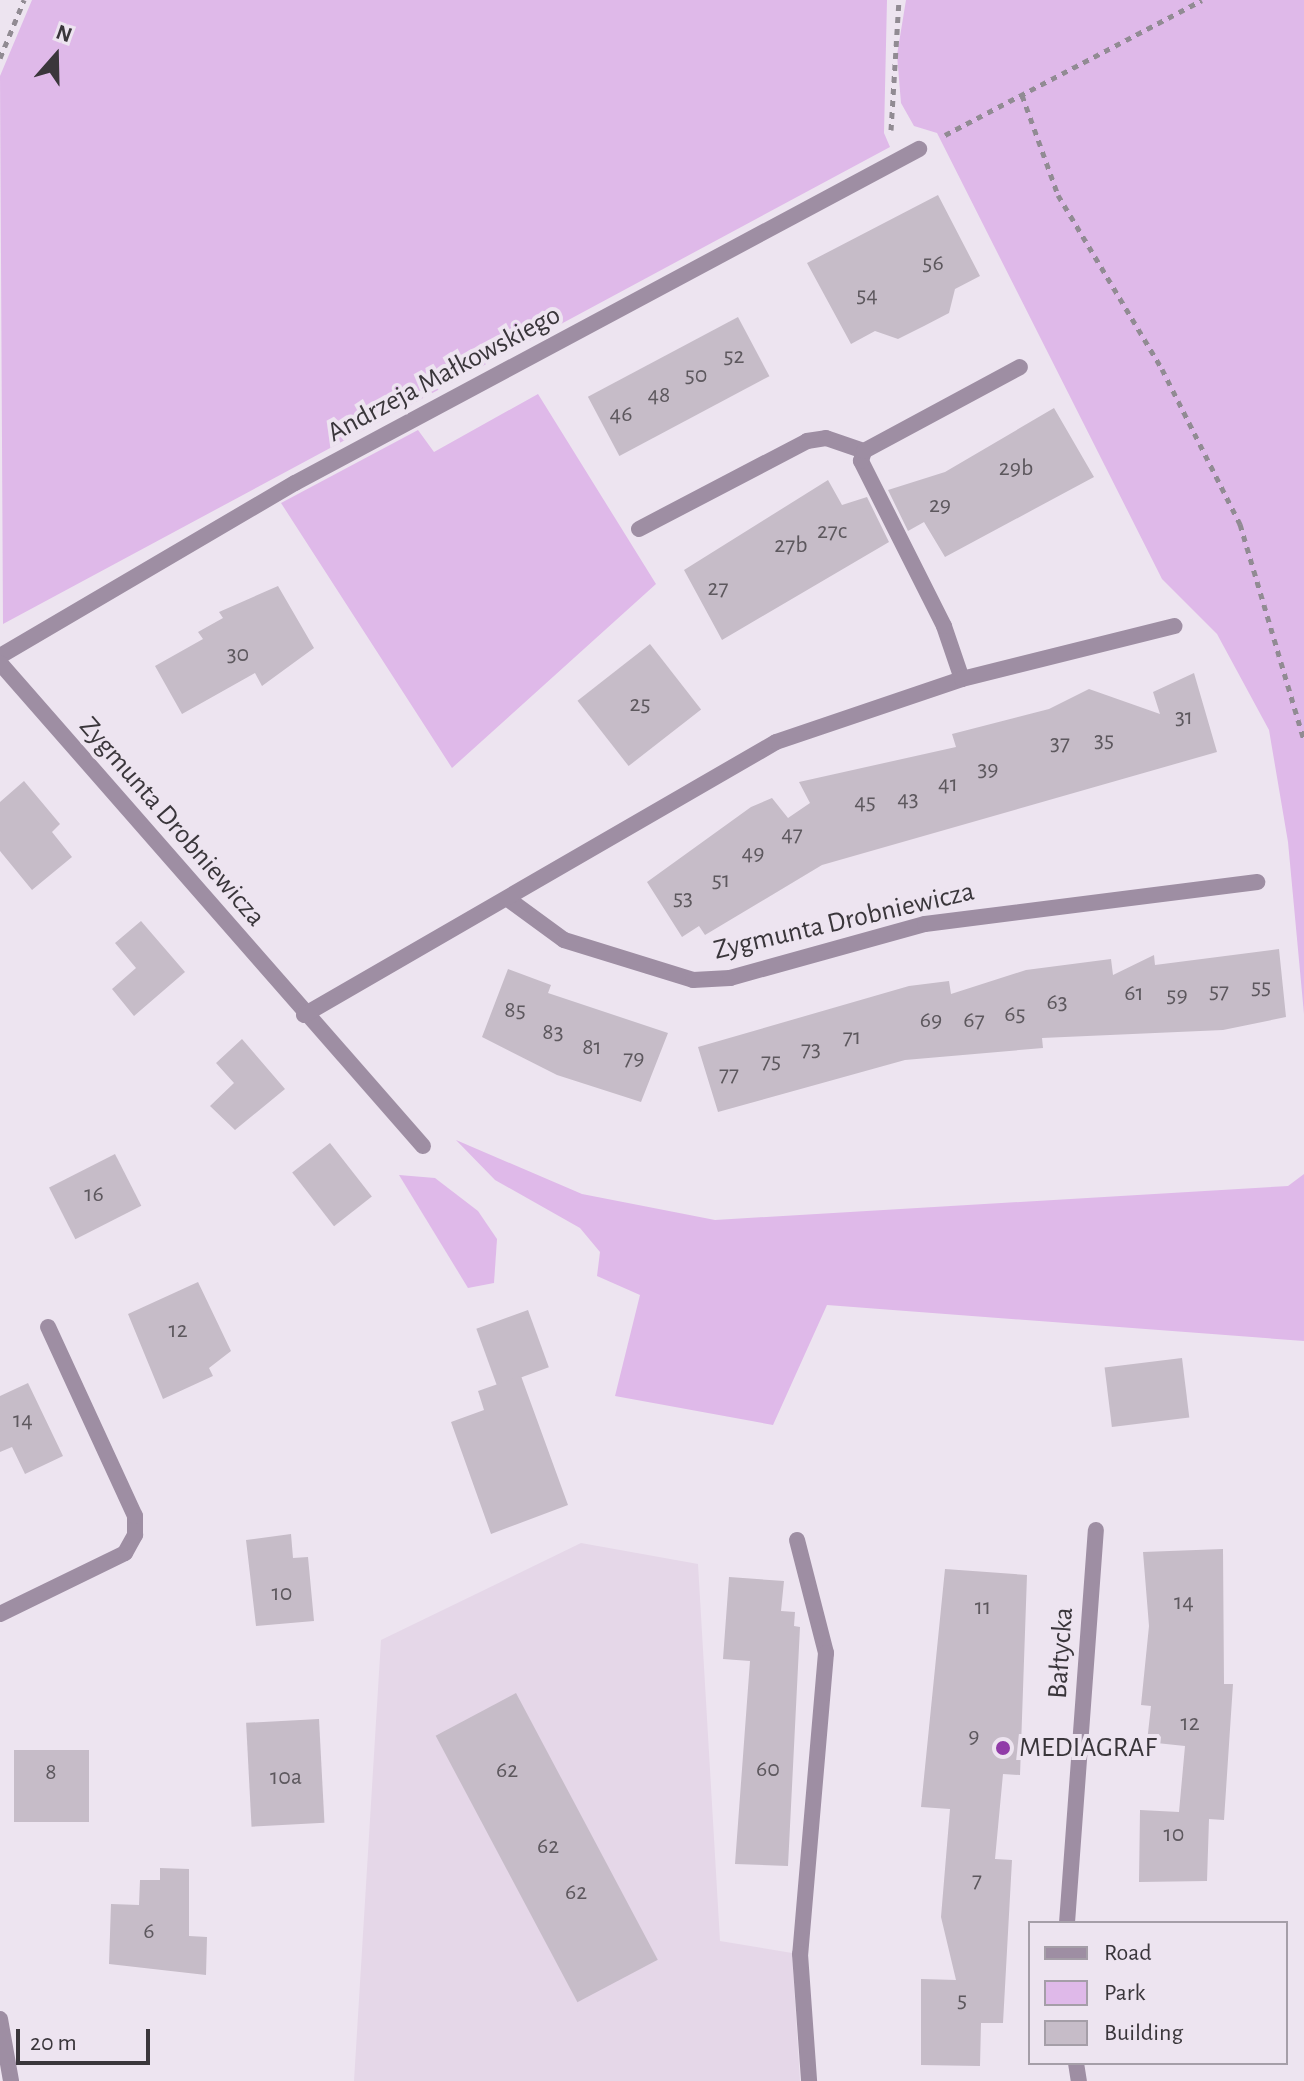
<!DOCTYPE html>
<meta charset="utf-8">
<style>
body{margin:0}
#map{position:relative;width:1304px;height:2081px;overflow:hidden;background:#ede4f0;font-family:"Alegreya Sans",sans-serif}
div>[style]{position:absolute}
.built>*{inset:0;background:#e5d7e8}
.green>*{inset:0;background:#dfb9e9}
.building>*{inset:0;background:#c6bcc8;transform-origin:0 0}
.path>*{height:5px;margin-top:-2.5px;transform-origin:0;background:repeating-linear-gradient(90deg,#918b93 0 6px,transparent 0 12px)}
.service>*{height:16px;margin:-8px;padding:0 8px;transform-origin:8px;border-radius:8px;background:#9e8ea3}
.minor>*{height:16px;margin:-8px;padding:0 8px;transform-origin:8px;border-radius:8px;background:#9e8ea3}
.dots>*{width:22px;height:22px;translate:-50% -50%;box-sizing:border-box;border:4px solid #ede4f0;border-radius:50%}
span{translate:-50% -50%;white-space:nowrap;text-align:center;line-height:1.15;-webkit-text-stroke:8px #ede4f0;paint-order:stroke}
.number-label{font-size:24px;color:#5d585e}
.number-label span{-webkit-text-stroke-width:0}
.street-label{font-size:28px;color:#3a363b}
.poi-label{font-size:28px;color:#3a363b}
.left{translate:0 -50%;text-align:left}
.legend{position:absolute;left:1028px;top:1921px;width:260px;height:144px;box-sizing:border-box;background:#ede4f0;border:2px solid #a59ea8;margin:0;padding:10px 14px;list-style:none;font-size:24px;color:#3a363b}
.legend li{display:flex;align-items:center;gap:16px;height:40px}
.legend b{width:40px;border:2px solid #a59ea8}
.north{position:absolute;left:16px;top:16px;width:80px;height:80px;-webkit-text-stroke:6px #ede4f0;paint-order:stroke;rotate:20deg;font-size:22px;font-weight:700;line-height:32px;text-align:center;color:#3a363b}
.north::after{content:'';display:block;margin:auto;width:28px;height:36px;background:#3a363b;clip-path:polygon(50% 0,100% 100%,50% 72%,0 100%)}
.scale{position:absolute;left:16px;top:2029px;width:134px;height:36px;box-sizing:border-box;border:4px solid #3a363b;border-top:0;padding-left:10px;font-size:24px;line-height:28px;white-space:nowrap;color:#3a363b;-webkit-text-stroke:6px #ede4f0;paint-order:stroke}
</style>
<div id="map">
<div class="built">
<div style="clip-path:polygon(581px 1543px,698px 1564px,720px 1941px,792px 1953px,800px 2081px,354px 2081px,381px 1640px)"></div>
</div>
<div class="green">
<div style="clip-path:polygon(32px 0,887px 0,884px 133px,890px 147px,3px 624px,0 76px)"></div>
<div style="clip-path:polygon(906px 0,1304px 0,1304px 1014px,1288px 842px,1269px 730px,1217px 634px,1162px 579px,937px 133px,914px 126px,901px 103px,897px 55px)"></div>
<div style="clip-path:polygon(538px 394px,656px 584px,452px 768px,281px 503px,418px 430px,434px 452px)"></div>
<div style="clip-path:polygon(456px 1140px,582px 1194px,715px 1220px,1288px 1186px,1304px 1174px,1304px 1341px,827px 1305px,773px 1425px,615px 1396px,640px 1295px,597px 1276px,600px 1252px,580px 1228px,495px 1180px)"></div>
<div style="clip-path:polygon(399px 1175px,435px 1178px,478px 1211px,497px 1239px,494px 1283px,468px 1288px)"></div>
</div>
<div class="building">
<div style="clip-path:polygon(938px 195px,980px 276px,955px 289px,949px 313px,924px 326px,898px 339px,875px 331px,851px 344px,807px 263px)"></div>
<div style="left:738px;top:317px;width:67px;height:170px;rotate:62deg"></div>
<div style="clip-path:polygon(1054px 408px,1094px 477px,945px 557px,924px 522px,908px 531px,888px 490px,945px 472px)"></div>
<div style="clip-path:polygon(828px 480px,842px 505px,867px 497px,889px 542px,722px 640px,684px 570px)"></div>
<div style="clip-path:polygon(278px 586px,314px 648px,262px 686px,255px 673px,182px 714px,155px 666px,203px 639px,198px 632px,223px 618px,219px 612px)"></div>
<div style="left:650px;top:644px;width:83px;height:92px;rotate:52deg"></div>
<div style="clip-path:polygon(1194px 673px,1217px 752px,822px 865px,705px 935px,699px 926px,682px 937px,647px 882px,751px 807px,772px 798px,788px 818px,810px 803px,799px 782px,956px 747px,952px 734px,1049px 709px,1089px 689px,1160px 714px,1153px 692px)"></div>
<div style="clip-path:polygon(24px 781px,60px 824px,52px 832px,72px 857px,32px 890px,0 851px,0 802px)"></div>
<div style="clip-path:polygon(141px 921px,185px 972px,134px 1016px,112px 989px,136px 968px,115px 943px)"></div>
<div style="clip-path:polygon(1279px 949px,1286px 1017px,1223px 1030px,1042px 1038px,1043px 1048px,905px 1060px,718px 1112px,698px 1047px,909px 986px,949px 981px,951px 994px,1026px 970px,1111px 959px,1113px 975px,1154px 955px,1155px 965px)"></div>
<div style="clip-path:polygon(508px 969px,551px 985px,548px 993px,668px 1033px,641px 1102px,557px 1075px,482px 1037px)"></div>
<div style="clip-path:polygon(242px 1039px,285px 1089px,235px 1130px,210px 1106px,234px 1083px,216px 1063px)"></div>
<div style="left:330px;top:1143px;width:68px;height:48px;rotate:52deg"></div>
<div style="left:115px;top:1154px;width:58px;height:74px;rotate:63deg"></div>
<div style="clip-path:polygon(198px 1282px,231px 1351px,209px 1368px,213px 1376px,163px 1399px,128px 1314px)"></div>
<div style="left:528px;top:1310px;width:61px;height:55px;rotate:70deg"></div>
<div style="left:1182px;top:1358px;width:60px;height:78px;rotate:83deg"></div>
<div style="clip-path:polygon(521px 1376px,568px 1505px,491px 1534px,451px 1422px,484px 1410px,478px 1391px)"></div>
<div style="clip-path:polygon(28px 1383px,63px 1456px,25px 1474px,12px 1447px,0 1452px,0 1396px)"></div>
<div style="clip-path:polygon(291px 1534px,293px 1558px,308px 1557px,314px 1621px,256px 1626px,246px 1540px)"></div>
<div style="clip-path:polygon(1223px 1549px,1224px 1684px,1233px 1684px,1224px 1820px,1209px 1819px,1207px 1881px,1139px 1882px,1140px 1810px,1179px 1812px,1185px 1746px,1147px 1742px,1151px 1706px,1141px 1705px,1149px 1626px,1143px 1552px)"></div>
<div style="clip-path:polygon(945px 1569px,1027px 1575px,1020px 1775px,1003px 1774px,995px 1859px,1012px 1860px,1003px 2023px,981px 2023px,980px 2066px,921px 2065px,921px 1979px,956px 1980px,941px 1917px,950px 1809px,921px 1807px)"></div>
<div style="clip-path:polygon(729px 1577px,784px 1581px,781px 1611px,795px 1612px,794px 1626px,800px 1627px,788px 1866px,735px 1864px,750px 1661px,723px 1659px)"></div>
<div style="left:516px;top:1693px;width:302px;height:91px;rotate:62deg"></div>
<div style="left:319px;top:1719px;width:104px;height:73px;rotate:87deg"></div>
<div style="left:89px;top:1750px;width:72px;height:75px;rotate:90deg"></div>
<div style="clip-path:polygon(160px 1868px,189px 1869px,189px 1936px,207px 1937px,206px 1975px,109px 1964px,111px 1904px,139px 1905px,140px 1880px,160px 1880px)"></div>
</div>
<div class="path">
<div style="left:0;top:58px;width:63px;rotate:-67.5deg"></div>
<div style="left:1022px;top:95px;width:106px;rotate:70.2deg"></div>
<div style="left:1058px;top:195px;width:203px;rotate:59.1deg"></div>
<div style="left:1162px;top:369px;width:174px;rotate:63.3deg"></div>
<div style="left:1240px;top:524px;width:225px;rotate:73.5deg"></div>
<div style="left:891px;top:130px;width:130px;rotate:-86.5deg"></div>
<div style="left:945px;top:135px;width:290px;rotate:-27.7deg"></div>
</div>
<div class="service">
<div style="left:639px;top:529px;width:190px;rotate:-27.6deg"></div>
<div style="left:807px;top:441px;width:19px;rotate:-9deg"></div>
<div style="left:826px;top:438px;width:40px;rotate:18.9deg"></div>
<div style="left:962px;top:679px;width:56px;rotate:-108.8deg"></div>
<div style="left:944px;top:626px;width:185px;rotate:-116.7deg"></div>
<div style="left:861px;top:461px;width:10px;rotate:-73deg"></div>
<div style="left:864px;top:451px;width:177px;rotate:-28.3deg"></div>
<div style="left:797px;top:1540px;width:117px;rotate:75.6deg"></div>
<div style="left:826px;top:1653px;width:302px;rotate:94.9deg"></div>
<div style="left:800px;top:1954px;width:127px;rotate:85.9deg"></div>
</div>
<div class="minor">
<div style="left:0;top:656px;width:342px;rotate:-30.4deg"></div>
<div style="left:295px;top:483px;width:708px;rotate:-28.16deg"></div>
<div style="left:0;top:663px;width:642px;rotate:48.79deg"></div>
<div style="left:508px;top:899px;width:69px;rotate:36.2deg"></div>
<div style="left:564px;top:940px;width:135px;rotate:17.2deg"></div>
<div style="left:693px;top:980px;width:37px;rotate:-3deg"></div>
<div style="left:730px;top:978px;width:202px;rotate:-15.5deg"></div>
<div style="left:925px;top:924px;width:335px;rotate:-7.2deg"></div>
<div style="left:304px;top:1015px;width:545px;rotate:-30.04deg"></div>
<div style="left:776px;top:742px;width:196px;rotate:-18.7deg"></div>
<div style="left:962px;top:679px;width:219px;rotate:-14deg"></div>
<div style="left:0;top:1614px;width:139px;rotate:-26deg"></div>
<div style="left:125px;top:1553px;width:21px;rotate:-61deg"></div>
<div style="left:135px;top:1535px;width:19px;rotate:-90deg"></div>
<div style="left:135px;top:1516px;width:208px;rotate:-114.7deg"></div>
<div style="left:1067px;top:1923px;width:394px;rotate:-85.8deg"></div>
<div style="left:0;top:2019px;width:63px;rotate:79.9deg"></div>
<div style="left:1076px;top:2063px;width:18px;rotate:81deg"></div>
</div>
<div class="dots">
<div style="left:1003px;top:1748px;background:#913ba8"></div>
</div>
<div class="number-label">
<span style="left:933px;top:264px">56</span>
<span style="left:867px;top:296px">54</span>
<span style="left:734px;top:357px">52</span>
<span style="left:696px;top:376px">50</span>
<span style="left:659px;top:396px">48</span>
<span style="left:621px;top:415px">46</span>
<span style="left:1016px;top:469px">29b</span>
<span style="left:940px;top:506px">29</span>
<span style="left:832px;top:532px">27c</span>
<span style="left:791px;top:546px">27b</span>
<span style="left:718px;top:589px">27</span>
<span style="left:238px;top:655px">30</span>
<span style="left:640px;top:705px">25</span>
<span style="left:1184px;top:718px">31</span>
<span style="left:1104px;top:741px">35</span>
<span style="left:1060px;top:744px">37</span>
<span style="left:988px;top:770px">39</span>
<span style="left:948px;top:785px">41</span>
<span style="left:908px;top:800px">43</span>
<span style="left:865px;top:803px">45</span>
<span style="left:792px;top:835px">47</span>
<span style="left:753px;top:854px">49</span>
<span style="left:721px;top:881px">51</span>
<span style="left:683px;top:899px">53</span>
<span style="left:1261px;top:988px">55</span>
<span style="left:1219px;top:992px">57</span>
<span style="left:1134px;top:994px">61</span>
<span style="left:1177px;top:996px">59</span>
<span style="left:1057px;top:1003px">63</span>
<span style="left:515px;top:1011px">85</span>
<span style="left:1015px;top:1015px">65</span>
<span style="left:931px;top:1021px">69</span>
<span style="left:974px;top:1021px">67</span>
<span style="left:553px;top:1033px">83</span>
<span style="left:852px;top:1038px">71</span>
<span style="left:592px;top:1048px">81</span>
<span style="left:811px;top:1050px">73</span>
<span style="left:634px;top:1059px">79</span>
<span style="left:771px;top:1062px">75</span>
<span style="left:729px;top:1075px">77</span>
<span style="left:94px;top:1195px">16</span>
<span style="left:178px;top:1331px">12</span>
<span style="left:23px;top:1421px">14</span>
<span style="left:282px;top:1594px">10</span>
<span style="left:1184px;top:1603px">14</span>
<span style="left:983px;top:1608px">11</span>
<span style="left:1190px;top:1724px">12</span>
<span style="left:974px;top:1737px">9</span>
<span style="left:768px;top:1770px">60</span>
<span style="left:507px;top:1771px">62</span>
<span style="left:51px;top:1773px">8</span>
<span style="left:286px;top:1778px">10a</span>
<span style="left:1174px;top:1835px">10</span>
<span style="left:548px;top:1847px">62</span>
<span style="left:977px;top:1881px">7</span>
<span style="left:576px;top:1893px">62</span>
<span style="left:149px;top:1932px">6</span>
<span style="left:962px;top:2001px">5</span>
</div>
<div class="street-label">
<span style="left:444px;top:374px;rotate:-28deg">Andrzeja Małkowskiego</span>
<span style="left:172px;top:822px;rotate:49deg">Zygmunta Drobniewicza</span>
<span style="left:844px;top:921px;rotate:-13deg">Zygmunta Drobniewicza</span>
<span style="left:1061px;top:1653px;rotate:-86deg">Bałtycka</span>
</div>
<div class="poi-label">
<span class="left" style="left:1019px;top:1748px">MEDIAGRAF</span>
</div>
<ul class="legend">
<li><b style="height:10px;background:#9e8ea3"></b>Road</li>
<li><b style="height:22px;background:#dfb9e9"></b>Park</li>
<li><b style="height:22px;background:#c6bcc8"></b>Building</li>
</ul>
<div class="north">N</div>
<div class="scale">20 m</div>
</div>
